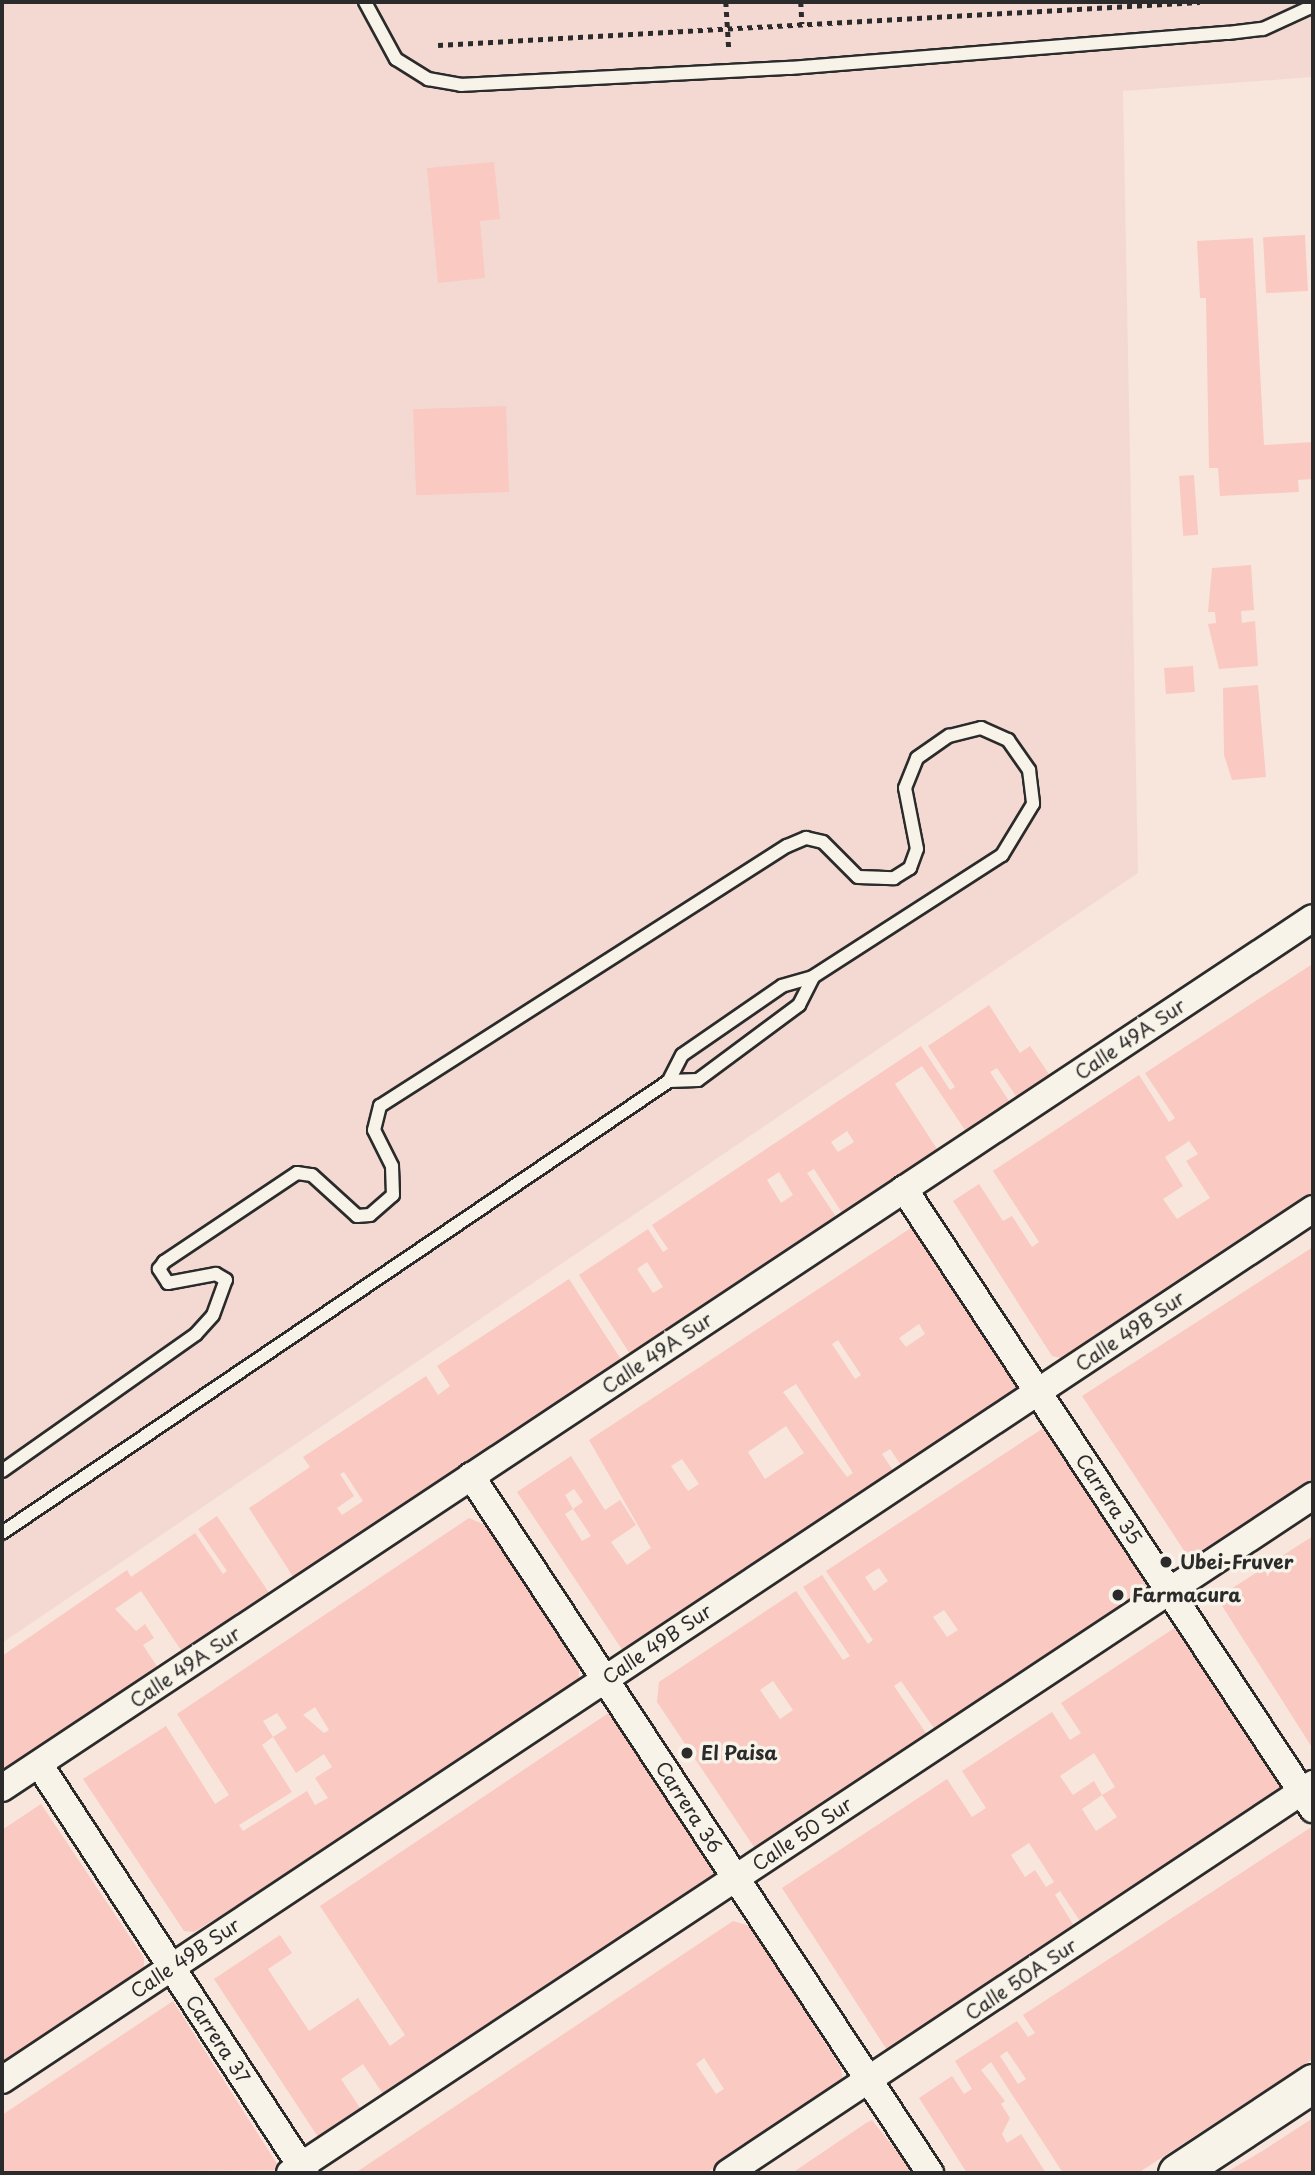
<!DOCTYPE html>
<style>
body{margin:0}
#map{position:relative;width:1315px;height:2175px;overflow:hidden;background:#f8e6dd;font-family:"Playpen Sans",sans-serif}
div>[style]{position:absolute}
.built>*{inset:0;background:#f4d9d2}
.building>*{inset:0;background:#f9c9c2;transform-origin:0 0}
.path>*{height:4.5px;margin-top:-2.25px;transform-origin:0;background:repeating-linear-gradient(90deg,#2b2b2b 0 5px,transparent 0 10px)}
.roads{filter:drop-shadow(2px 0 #2b2b2b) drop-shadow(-2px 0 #2b2b2b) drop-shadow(0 2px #2b2b2b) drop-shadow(0 -2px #2b2b2b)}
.service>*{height:12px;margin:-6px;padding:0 6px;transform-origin:6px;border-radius:6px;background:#f7f3e8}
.minor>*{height:26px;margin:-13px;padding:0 13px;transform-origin:13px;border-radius:13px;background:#f7f3e8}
.secondary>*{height:37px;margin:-18.5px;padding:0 18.5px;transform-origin:18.5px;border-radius:18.5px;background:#f7f3e8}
.dots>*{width:19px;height:19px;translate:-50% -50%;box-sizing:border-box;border:4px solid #f7f3e8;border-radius:50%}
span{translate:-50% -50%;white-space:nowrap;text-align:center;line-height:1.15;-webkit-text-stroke:7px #f7f3e8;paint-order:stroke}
.street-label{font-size:19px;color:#2b2b2b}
.poi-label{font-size:19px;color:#2b2b2b;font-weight:700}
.left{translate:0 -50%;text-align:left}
.frame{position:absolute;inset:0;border:4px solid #2b2b2b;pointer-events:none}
</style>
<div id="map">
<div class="built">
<div style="clip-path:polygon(2px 2px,1313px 2px,1313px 77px,1123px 91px,1138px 873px,2px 1643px)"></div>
</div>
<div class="building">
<div style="clip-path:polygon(494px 162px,500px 219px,480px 221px,485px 278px,438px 283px,427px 168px)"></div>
<div style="left:1305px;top:235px;width:56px;height:42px;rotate:87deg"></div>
<div style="clip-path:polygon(1253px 238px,1264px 445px,1313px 442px,1313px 479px,1298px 480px,1299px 492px,1220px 496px,1218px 468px,1209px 468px,1206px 298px,1200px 298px,1197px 241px)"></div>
<div style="left:506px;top:406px;width:86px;height:93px;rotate:88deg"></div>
<div style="left:1194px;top:475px;width:60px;height:15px;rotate:86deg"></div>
<div style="clip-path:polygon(1251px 565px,1254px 610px,1241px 611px,1242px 623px,1255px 621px,1258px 666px,1219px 669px,1208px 624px,1216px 623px,1215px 612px,1208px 612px,1212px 568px)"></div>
<div style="left:1193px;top:666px;width:26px;height:29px;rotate:86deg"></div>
<div style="clip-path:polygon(1258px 685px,1266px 777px,1232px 780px,1224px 755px,1223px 688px)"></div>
<div style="clip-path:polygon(evenodd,1311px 965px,1313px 1196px,1065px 1359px,1052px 1356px,953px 1201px,979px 1184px,1003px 1221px,1012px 1216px,1032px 1247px,1039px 1242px,993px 1171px,1139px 1075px,1169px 1122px,1175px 1118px,1145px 1073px,1311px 965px,1189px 1141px,1198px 1154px,1186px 1161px,1210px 1198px,1177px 1219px,1163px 1199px,1183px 1186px,1165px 1157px,1189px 1141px)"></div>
<div style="clip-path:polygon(evenodd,989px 1005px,1020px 1053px,1030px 1046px,1053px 1080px,1020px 1102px,997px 1068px,990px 1072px,1013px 1107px,969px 1136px,922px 1066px,895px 1084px,939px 1152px,844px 1216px,814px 1169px,807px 1173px,838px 1220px,632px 1357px,579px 1275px,648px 1229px,663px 1252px,668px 1249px,652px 1225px,921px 1046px,950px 1090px,955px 1087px,928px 1046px,989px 1005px,847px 1131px,854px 1142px,838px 1152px,831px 1142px,847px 1131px,989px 1005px,779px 1172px,793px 1195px,781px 1203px,767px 1180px,779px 1172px,989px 1005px,647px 1262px,663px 1287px,653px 1293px,637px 1269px,647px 1262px)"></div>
<div style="clip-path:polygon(evenodd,914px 1226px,1021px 1390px,903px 1468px,890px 1449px,882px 1454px,894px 1472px,623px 1651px,517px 1492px,571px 1456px,605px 1510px,620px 1500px,636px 1525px,611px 1542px,627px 1565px,651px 1548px,589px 1440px,914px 1226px,919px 1324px,925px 1334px,906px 1347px,899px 1338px,919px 1324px,914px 1226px,838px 1340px,861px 1375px,855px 1379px,832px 1344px,838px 1340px,914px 1226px,796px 1384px,853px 1473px,847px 1477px,783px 1392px,796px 1384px,914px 1226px,786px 1426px,804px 1453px,765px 1479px,748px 1452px,786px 1426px,914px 1226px,682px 1459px,699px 1484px,688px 1491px,671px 1466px,682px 1459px,914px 1226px,574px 1489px,583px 1502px,573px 1509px,591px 1536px,582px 1541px,565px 1514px,573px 1509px,565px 1495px,574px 1489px)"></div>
<div style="clip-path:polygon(1313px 1247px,1313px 1485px,1203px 1557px,1187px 1555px,1082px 1396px)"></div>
<div style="clip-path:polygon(evenodd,569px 1279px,624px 1364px,295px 1580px,249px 1508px,310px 1467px,303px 1457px,426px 1376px,438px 1395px,450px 1386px,437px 1366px,569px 1279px,344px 1472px,363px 1501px,342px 1515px,337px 1508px,354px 1496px,340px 1474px,344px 1472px)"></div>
<div style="clip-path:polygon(evenodd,1045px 1427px,1153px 1586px,938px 1734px,901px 1681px,894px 1686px,928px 1736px,758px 1853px,657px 1702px,659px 1682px,796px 1591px,843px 1660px,850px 1656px,803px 1587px,822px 1575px,868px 1644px,873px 1640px,826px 1571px,1045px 1427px,879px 1568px,888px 1581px,874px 1591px,865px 1577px,879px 1568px,1045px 1427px,944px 1610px,958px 1630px,947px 1637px,933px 1617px,944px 1610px,1045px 1427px,773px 1681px,793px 1710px,780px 1719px,760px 1690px,773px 1681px)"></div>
<div style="clip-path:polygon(217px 1516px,272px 1597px,185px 1656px,141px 1591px,115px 1609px,136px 1631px,145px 1624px,154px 1638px,143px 1645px,160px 1671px,2px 1780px,2px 1656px,127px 1570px,131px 1577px,195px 1533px,223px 1574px,227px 1571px,198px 1529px)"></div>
<div style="clip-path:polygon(evenodd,469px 1518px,485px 1525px,579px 1662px,579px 1682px,222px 1915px,194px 1932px,184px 1931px,83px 1779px,166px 1726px,215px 1804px,229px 1795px,177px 1714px,469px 1518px,315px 1707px,329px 1730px,324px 1733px,303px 1715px,315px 1707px,469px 1518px,277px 1713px,287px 1728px,273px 1737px,296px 1773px,324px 1754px,332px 1767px,315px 1778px,328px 1798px,315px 1805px,307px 1791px,243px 1831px,239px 1825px,292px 1792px,262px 1745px,273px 1737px,263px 1721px,277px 1713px)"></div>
<div style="clip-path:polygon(1313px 1536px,1313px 1749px,1217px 1598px)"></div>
<div style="clip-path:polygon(evenodd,1179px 1625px,1286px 1789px,1082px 1924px,1060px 1891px,1055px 1895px,1076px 1929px,889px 2053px,782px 1888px,947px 1779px,972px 1817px,986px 1808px,962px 1771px,1052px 1712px,1070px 1740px,1081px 1733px,1061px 1703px,1179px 1625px,1094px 1753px,1115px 1787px,1102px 1795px,1117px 1817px,1096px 1831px,1082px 1809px,1102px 1795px,1094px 1781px,1073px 1795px,1060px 1776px,1094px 1753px,1179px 1625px,1029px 1843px,1054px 1882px,1046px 1887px,1035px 1870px,1025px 1877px,1011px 1855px,1029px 1843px)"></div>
<div style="clip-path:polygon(610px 1712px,718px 1876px,385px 2097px,363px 2064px,341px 2079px,364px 2114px,322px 2143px,214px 1979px,280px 1935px,292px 1953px,268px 1969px,309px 2031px,358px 1998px,390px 2046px,405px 2035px,320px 1906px)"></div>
<div style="clip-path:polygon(41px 1804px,144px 1958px,144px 1970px,2px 2066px,2px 1830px)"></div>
<div style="clip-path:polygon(evenodd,1313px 1826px,1313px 2059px,1138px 2173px,1063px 2173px,991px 2062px,981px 2070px,1005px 2101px,1001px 2104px,1010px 2118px,1002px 2134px,1007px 2143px,1021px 2134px,1046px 2173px,967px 2173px,919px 2098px,952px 2076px,964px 2094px,972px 2089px,955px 2061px,1017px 2021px,1028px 2037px,1035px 2033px,1023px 2015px,1313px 1826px,1007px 2051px,1026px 2079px,1018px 2084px,1000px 2056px,1007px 2051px)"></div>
<div style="clip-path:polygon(evenodd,733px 1921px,750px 1926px,841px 2068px,843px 2083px,706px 2173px,355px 2173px,733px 1921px,704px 2058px,724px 2089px,716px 2094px,696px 2064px,704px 2058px)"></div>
<div style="clip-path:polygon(173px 2001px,281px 2170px,2px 2173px,2px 2115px)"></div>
<div style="clip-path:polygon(1313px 2118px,1313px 2173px,1225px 2173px,1264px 2150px)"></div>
<div style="clip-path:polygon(872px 2120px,914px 2173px,792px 2173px,866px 2123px)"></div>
</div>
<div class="path">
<div style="left:726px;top:2px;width:48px;rotate:86.4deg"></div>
<div style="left:801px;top:2px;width:22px;rotate:87deg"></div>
<div style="left:438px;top:45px;width:763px;rotate:-3.23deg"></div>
</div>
<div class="roads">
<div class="service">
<div style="left:365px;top:2px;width:65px;rotate:61.5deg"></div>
<div style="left:396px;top:59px;width:38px;rotate:32deg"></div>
<div style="left:428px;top:79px;width:34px;rotate:10deg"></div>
<div style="left:461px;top:85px;width:329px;rotate:-3deg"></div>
<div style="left:790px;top:68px;width:439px;rotate:-4.6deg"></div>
<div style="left:1228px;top:33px;width:35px;rotate:-7deg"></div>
<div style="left:1263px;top:29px;width:55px;rotate:-24.7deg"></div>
<div style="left:669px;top:1081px;width:29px;rotate:-2deg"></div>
<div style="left:698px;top:1080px;width:126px;rotate:-36.6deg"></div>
<div style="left:799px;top:1005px;width:31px;rotate:-63deg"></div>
<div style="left:2px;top:1471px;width:237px;rotate:-35.2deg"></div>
<div style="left:196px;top:1334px;width:25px;rotate:-48deg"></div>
<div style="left:213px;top:1315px;width:37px;rotate:-70deg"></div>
<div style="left:226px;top:1280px;width:12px;rotate:-149deg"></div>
<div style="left:216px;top:1274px;width:49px;rotate:169.4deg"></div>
<div style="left:168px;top:1283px;width:17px;rotate:-123deg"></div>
<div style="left:159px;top:1269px;width:9px;rotate:-54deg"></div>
<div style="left:164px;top:1262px;width:160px;rotate:-33.8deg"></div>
<div style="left:297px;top:1173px;width:15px;rotate:8deg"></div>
<div style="left:312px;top:1175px;width:61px;rotate:42.3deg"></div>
<div style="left:357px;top:1216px;width:13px;rotate:-4deg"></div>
<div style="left:370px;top:1215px;width:30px;rotate:-41deg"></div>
<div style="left:393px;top:1195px;width:29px;rotate:-92deg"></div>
<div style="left:392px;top:1166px;width:40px;rotate:-116.6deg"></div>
<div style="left:374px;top:1130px;width:25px;rotate:-76deg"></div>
<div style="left:380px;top:1106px;width:483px;rotate:-32.6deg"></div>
<div style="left:787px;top:846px;width:21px;rotate:-23deg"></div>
<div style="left:806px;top:838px;width:17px;rotate:13deg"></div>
<div style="left:823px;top:842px;width:49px;rotate:45deg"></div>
<div style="left:858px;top:877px;width:36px;rotate:2deg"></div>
<div style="left:894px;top:878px;width:19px;rotate:-32deg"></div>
<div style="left:910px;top:868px;width:20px;rotate:-70deg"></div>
<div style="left:917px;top:849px;width:62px;rotate:-101.1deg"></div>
<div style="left:905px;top:788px;width:32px;rotate:-68deg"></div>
<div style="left:917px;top:758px;width:39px;rotate:-35deg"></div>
<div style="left:949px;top:736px;width:33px;rotate:-14deg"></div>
<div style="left:981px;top:728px;width:30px;rotate:24deg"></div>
<div style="left:1008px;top:740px;width:37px;rotate:55deg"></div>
<div style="left:1029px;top:770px;width:34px;rotate:83deg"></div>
<div style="left:1033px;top:804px;width:60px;rotate:121.3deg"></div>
<div style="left:1002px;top:855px;width:225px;rotate:147.2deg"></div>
<div style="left:813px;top:977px;width:32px;rotate:164deg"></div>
<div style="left:782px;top:986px;width:121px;rotate:145.4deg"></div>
<div style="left:682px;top:1055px;width:29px;rotate:117deg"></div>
<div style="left:669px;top:1081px;width:806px;rotate:145.88deg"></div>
</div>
<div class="minor">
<div style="left:904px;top:1189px;width:743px;rotate:56.59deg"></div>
<div style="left:471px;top:1476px;width:835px;rotate:56.63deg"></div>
<div style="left:39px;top:1764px;width:488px;rotate:56.9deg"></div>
<div style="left:2px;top:1788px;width:1573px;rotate:-33.57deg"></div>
<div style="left:2px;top:2080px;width:1574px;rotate:-33.6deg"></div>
<div style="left:290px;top:2173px;width:1227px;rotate:-33.5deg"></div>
<div style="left:728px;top:2173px;width:703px;rotate:-33.62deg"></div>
</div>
<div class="secondary">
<div style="left:1177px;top:2173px;width:163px;rotate:-33.5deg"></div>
</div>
</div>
<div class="dots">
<div style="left:1166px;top:1562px;background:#2b2b2b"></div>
<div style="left:1118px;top:1595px;background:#2b2b2b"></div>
<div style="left:687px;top:1753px;background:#2b2b2b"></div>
</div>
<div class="street-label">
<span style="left:1130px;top:1039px;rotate:-34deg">Calle 49A Sur</span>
<span style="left:1130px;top:1331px;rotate:-34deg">Calle 49B Sur</span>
<span style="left:657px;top:1353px;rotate:-34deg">Calle 49A Sur</span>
<span style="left:1109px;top:1499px;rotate:57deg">Carrera 35</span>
<span style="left:657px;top:1644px;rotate:-34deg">Calle 49B Sur</span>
<span style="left:185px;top:1667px;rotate:-34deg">Calle 49A Sur</span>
<span style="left:689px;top:1807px;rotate:57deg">Carrera 36</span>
<span style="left:802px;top:1834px;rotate:-34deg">Calle 50 Sur</span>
<span style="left:185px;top:1958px;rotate:-34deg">Calle 49B Sur</span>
<span style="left:1021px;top:1979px;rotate:-34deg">Calle 50A Sur</span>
<span style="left:218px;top:2039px;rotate:57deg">Carrera 37</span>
</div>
<div class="poi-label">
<span class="left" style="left:1180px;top:1562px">Ubei-Fruver</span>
<span class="left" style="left:1132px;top:1595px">Farmacura</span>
<span class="left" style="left:701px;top:1753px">El Paisa</span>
</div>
<div class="frame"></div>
</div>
